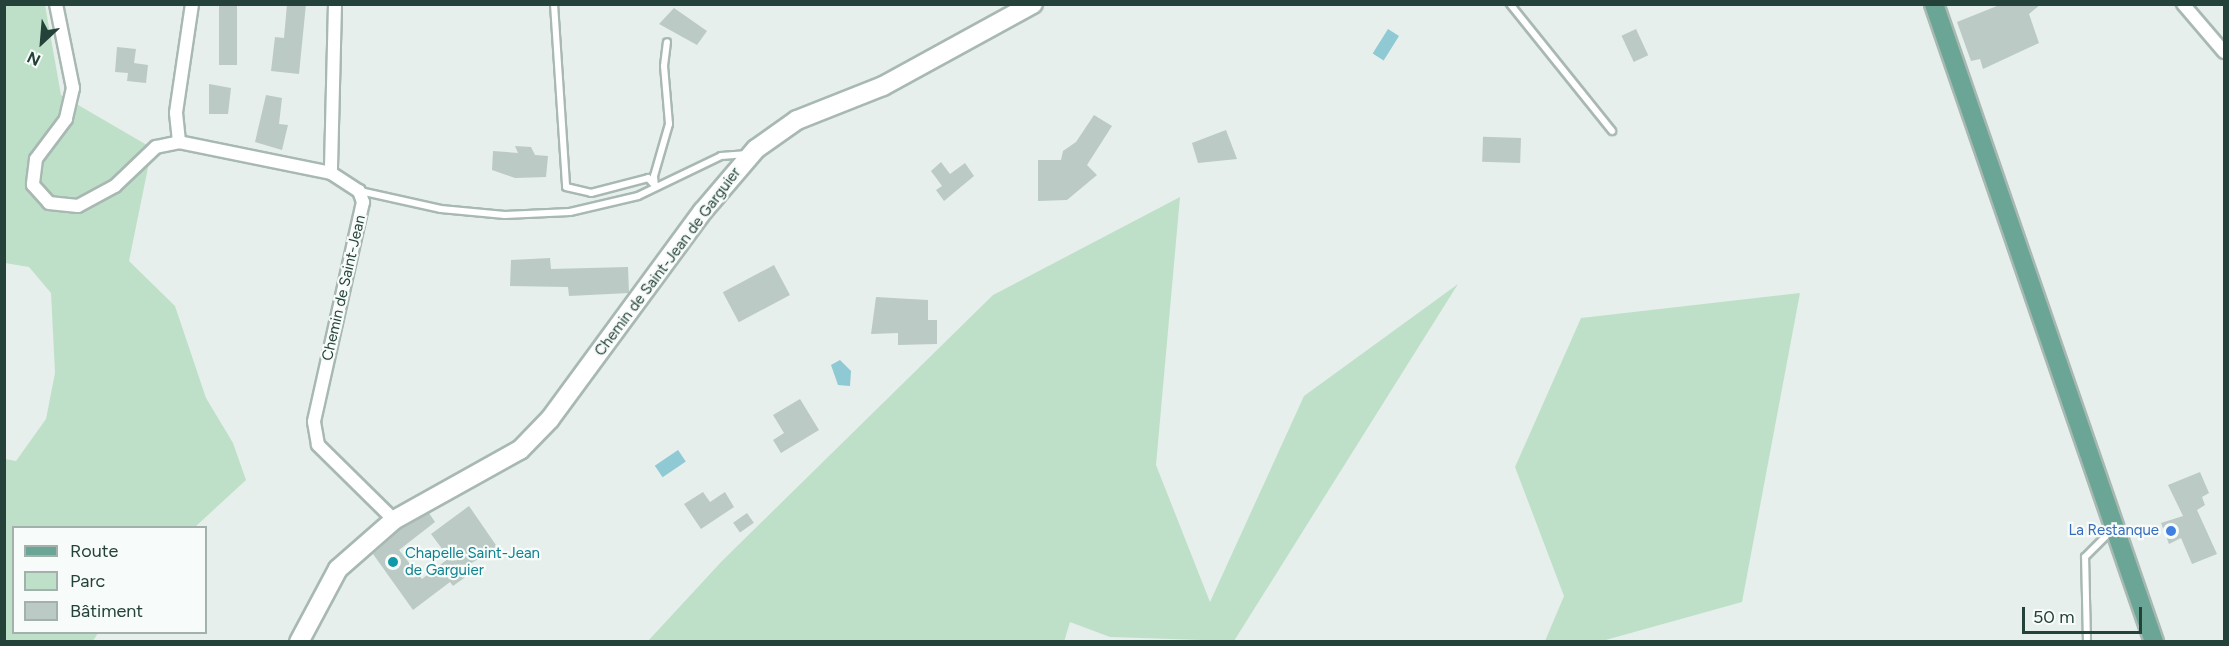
<!DOCTYPE html>
<meta charset="utf-8">
<style>
body{margin:0}
#map{position:relative;width:2229px;height:646px;overflow:hidden;background:#e6efeb;font-family:Figtree,sans-serif}
div>[style]{position:absolute}
.green>*{inset:0;background:#bfe0c8}
.water>*{inset:0;background:#8ec9d4;transform-origin:0 0}
.building>*{inset:0;background:#bbcac4;transform-origin:0 0}
.roads{filter:drop-shadow(2px 0 #a8b8b2) drop-shadow(-2px 0 #a8b8b2) drop-shadow(0 2px #a8b8b2) drop-shadow(0 -2px #a8b8b2)}
.lane>*{height:6px;margin:-3px;padding:0 3px;transform-origin:3px;border-radius:3px;background:#fff}
.street>*{height:12px;margin:-6px;padding:0 6px;transform-origin:6px;border-radius:6px;background:#fff}
.secondary>*{height:18px;margin:-9px;padding:0 9px;transform-origin:9px;border-radius:9px;background:#fff}
.primary>*{height:18px;margin:-9px;padding:0 9px;transform-origin:9px;border-radius:9px;background:#6aa596}
.dots>*{width:16px;height:16px;translate:-50% -50%;box-sizing:border-box;border:3px solid #f7fbf9;border-radius:50%}
span{translate:-50% -50%;white-space:nowrap;text-align:center;line-height:1.15;-webkit-text-stroke:4.5px #f7fbf9;paint-order:stroke}
.street-label{font-size:15px;color:#24423a}
.shop-label{font-size:15px;color:#366cbe}
.right{translate:-100% -50%;text-align:right}
.culture-label{font-size:15px;color:#0d838f}
.left{translate:0 -50%;text-align:left}
.frame{position:absolute;inset:0;border:6px solid #24423a;pointer-events:none}
.legend{position:absolute;left:12px;top:526px;width:195px;height:108px;box-sizing:border-box;background:#f7fbf9;border:2px solid #a3b1ad;margin:0;padding:8px 10px;list-style:none;font-size:18px;color:#24423a}
.legend li{display:flex;align-items:center;gap:12px;height:30px}
.legend b{width:30px;border:2px solid #a3b1ad}
.north{position:absolute;left:12px;top:12px;width:60px;height:60px;-webkit-text-stroke:4px #f7fbf9;paint-order:stroke;rotate:206deg;font-size:16px;font-weight:700;line-height:24px;text-align:center;color:#24423a}
.north::after{content:'';display:block;margin:auto;width:21px;height:27px;background:#24423a;clip-path:polygon(50% 0,100% 100%,50% 72%,0 100%)}
.scale{position:absolute;left:2022px;top:607px;width:120px;height:27px;box-sizing:border-box;border:3px solid #24423a;border-top:0;padding-left:8px;font-size:18px;line-height:21px;white-space:nowrap;color:#24423a;-webkit-text-stroke:4px #f7fbf9;paint-order:stroke}
</style>
<div id="map">
<div class="green">
<div style="clip-path:polygon(5px 5px,45px 5px,61px 95px,152px 148px,129px 261px,175px 306px,206px 398px,233px 443px,246px 480px,195px 527px,14px 528px,14px 632px,98px 633px,93px 641px,5px 641px,5px 459px,16px 461px,46px 419px,55px 373px,51px 293px,29px 267px,5px 263px)"></div>
<div style="clip-path:polygon(1180px 197px,1156px 465px,1210px 602px,1304px 396px,1458px 284px,1234px 641px,1110px 637px,1070px 622px,1064px 642px,648px 641px,722px 561px,993px 295px)"></div>
<div style="clip-path:polygon(1800px 293px,1742px 602px,1602px 641px,1545px 641px,1564px 596px,1515px 467px,1581px 318px)"></div>
</div>
<div class="water">
<div style="left:1388px;top:29px;width:13px;height:29px;rotate:32deg"></div>
<div style="clip-path:polygon(840px 360px,851px 371px,850px 386px,838px 385px,831px 365px)"></div>
<div style="left:678px;top:450px;width:14px;height:28px;rotate:56deg"></div>
</div>
<div class="building">
<div style="left:219px;top:4px;width:18px;height:61px"></div>
<div style="clip-path:polygon(287px 4px,306px 4px,299px 74px,271px 71px,275px 37px,284px 38px)"></div>
<div style="clip-path:polygon(2002px 4px,2041px 4px,2029px 14px,2039px 43px,1983px 69px,1980px 59px,1971px 61px,1957px 22px)"></div>
<div style="clip-path:polygon(674px 8px,707px 31px,697px 45px,659px 24px)"></div>
<div style="left:1636px;top:29px;width:29px;height:16px;rotate:65deg"></div>
<div style="clip-path:polygon(117px 47px,136px 49px,134px 63px,148px 65px,146px 83px,127px 81px,128px 73px,115px 72px)"></div>
<div style="clip-path:polygon(209px 84px,231px 88px,228px 114px,209px 114px)"></div>
<div style="clip-path:polygon(266px 95px,282px 98px,279px 124px,288px 125px,282px 150px,255px 142px)"></div>
<div style="clip-path:polygon(1094px 115px,1112px 126px,1087px 165px,1097px 175px,1067px 200px,1038px 201px,1038px 160px,1061px 160px,1063px 151px,1076px 142px)"></div>
<div style="clip-path:polygon(1226px 130px,1237px 159px,1198px 163px,1192px 143px)"></div>
<div style="left:1521px;top:138px;width:25px;height:38px;rotate:92deg"></div>
<div style="clip-path:polygon(515px 146px,531px 147px,535px 155px,548px 156px,546px 177px,515px 178px,492px 170px,493px 151px,518px 153px)"></div>
<div style="clip-path:polygon(941px 162px,950px 174px,965px 163px,974px 176px,944px 201px,936px 190px,942px 186px,931px 171px)"></div>
<div style="clip-path:polygon(550px 258px,551px 269px,628px 267px,629px 293px,569px 296px,568px 287px,510px 286px,511px 260px)"></div>
<div style="left:774px;top:265px;width:34px;height:58px;rotate:62deg"></div>
<div style="clip-path:polygon(876px 297px,928px 300px,928px 320px,937px 320px,937px 344px,898px 345px,898px 333px,871px 334px)"></div>
<div style="clip-path:polygon(800px 399px,819px 430px,781px 453px,773px 440px,784px 433px,773px 415px)"></div>
<div style="clip-path:polygon(2200px 472px,2209px 493px,2202px 497px,2205px 505px,2197px 510px,2217px 554px,2192px 564px,2181px 538px,2169px 544px,2161px 523px,2183px 516px,2168px 485px)"></div>
<div style="clip-path:polygon(703px 492px,710px 502px,725px 492px,734px 507px,701px 529px,684px 504px)"></div>
<div style="clip-path:polygon(469px 506px,498px 548px,466px 566px,471px 573px,453px 586px,450px 582px,413px 610px,373px 554px,401px 529px,429px 513px,435px 522px,399px 550px,422px 579px,449px 558px,431px 534px)"></div>
<div style="left:747px;top:513px;width:12px;height:17px;rotate:55deg"></div>
</div>
<div class="roads">
<div class="lane">
<div style="left:554px;top:4px;width:183px;rotate:86.2deg"></div>
<div style="left:566px;top:187px;width:26px;rotate:13deg"></div>
<div style="left:591px;top:193px;width:59px;rotate:-14.7deg"></div>
<div style="left:648px;top:178px;width:12px;rotate:48deg"></div>
<div style="left:1510px;top:4px;width:163px;rotate:51.2deg"></div>
<div style="left:655px;top:186px;width:10px;rotate:-96deg"></div>
<div style="left:654px;top:176px;width:54px;rotate:-73.9deg"></div>
<div style="left:669px;top:124px;width:58px;rotate:-94.9deg"></div>
<div style="left:664px;top:66px;width:24px;rotate:-83deg"></div>
<div style="left:360px;top:191px;width:83px;rotate:12.5deg"></div>
<div style="left:441px;top:209px;width:64px;rotate:5.4deg"></div>
<div style="left:505px;top:215px;width:65px;rotate:-2.6deg"></div>
<div style="left:570px;top:212px;width:70px;rotate:-13.2deg"></div>
<div style="left:638px;top:196px;width:92px;rotate:-25.7deg"></div>
<div style="left:721px;top:156px;width:27px;rotate:-4deg"></div>
<div style="left:2087px;top:642px;width:85px;rotate:-91.3deg"></div>
<div style="left:2085px;top:557px;width:38px;rotate:-45deg"></div>
</div>
<div class="street">
<div style="left:56px;top:4px;width:86px;rotate:78.6deg"></div>
<div style="left:73px;top:88px;width:32px;rotate:103deg"></div>
<div style="left:66px;top:119px;width:50px;rotate:126.9deg"></div>
<div style="left:36px;top:159px;width:26px;rotate:97deg"></div>
<div style="left:33px;top:185px;width:24px;rotate:48deg"></div>
<div style="left:49px;top:203px;width:29px;rotate:6deg"></div>
<div style="left:78px;top:206px;width:42px;rotate:-28.4deg"></div>
<div style="left:115px;top:186px;width:57px;rotate:-43.6deg"></div>
<div style="left:156px;top:147px;width:24px;rotate:-12deg"></div>
<div style="left:192px;top:4px;width:110px;rotate:98.4deg"></div>
<div style="left:176px;top:113px;width:29px;rotate:84deg"></div>
<div style="left:179px;top:142px;width:155px;rotate:11.5deg"></div>
<div style="left:335px;top:4px;width:169px;rotate:91.4deg"></div>
<div style="left:331px;top:173px;width:33px;rotate:33deg"></div>
<div style="left:359px;top:191px;width:12px;rotate:70deg"></div>
<div style="left:363px;top:202px;width:225px;rotate:102.6deg"></div>
<div style="left:314px;top:422px;width:23px;rotate:80deg"></div>
<div style="left:318px;top:445px;width:107px;rotate:44.6deg"></div>
<div style="left:2183px;top:4px;width:63px;rotate:49.5deg"></div>
</div>
<div class="secondary">
<div style="left:299px;top:642px;width:83px;rotate:-61.9deg"></div>
<div style="left:338px;top:569px;width:74px;rotate:-41.2deg"></div>
<div style="left:394px;top:520px;width:144px;rotate:-29.1deg"></div>
<div style="left:520px;top:450px;width:43px;rotate:-45.9deg"></div>
<div style="left:550px;top:419px;width:258px;rotate:-53.7deg"></div>
<div style="left:703px;top:211px;width:82px;rotate:-49.5deg"></div>
<div style="left:756px;top:149px;width:50px;rotate:-35.3deg"></div>
<div style="left:797px;top:120px;width:92px;rotate:-21.6deg"></div>
<div style="left:883px;top:86px;width:171px;rotate:-28.7deg"></div>
</div>
<div class="primary">
<div style="left:1934px;top:4px;width:675px;rotate:70.97deg"></div>
</div>
</div>
<div class="dots">
<div style="left:2171px;top:531px;background:#3f7fe0"></div>
<div style="left:393px;top:562px;background:#0f9aa8"></div>
</div>
<div class="street-label">
<span style="left:668px;top:262px;rotate:-53deg">Chemin de Saint-Jean de Garguier</span>
<span style="left:344px;top:288px;rotate:-77deg">Chemin de Saint-Jean</span>
</div>
<div class="shop-label">
<span class="right" style="left:2159px;top:531px">La Restanque</span>
</div>
<div class="culture-label">
<span class="left" style="left:405px;top:562px">Chapelle Saint-Jean<br>de Garguier</span>
</div>
<div class="frame"></div>
<ul class="legend">
<li><b style="height:8px;background:#6aa596"></b>Route</li>
<li><b style="height:16px;background:#bfe0c8"></b>Parc</li>
<li><b style="height:16px;background:#bbcac4"></b>Bâtiment</li>
</ul>
<div class="north">N</div>
<div class="scale">50 m</div>
</div>
